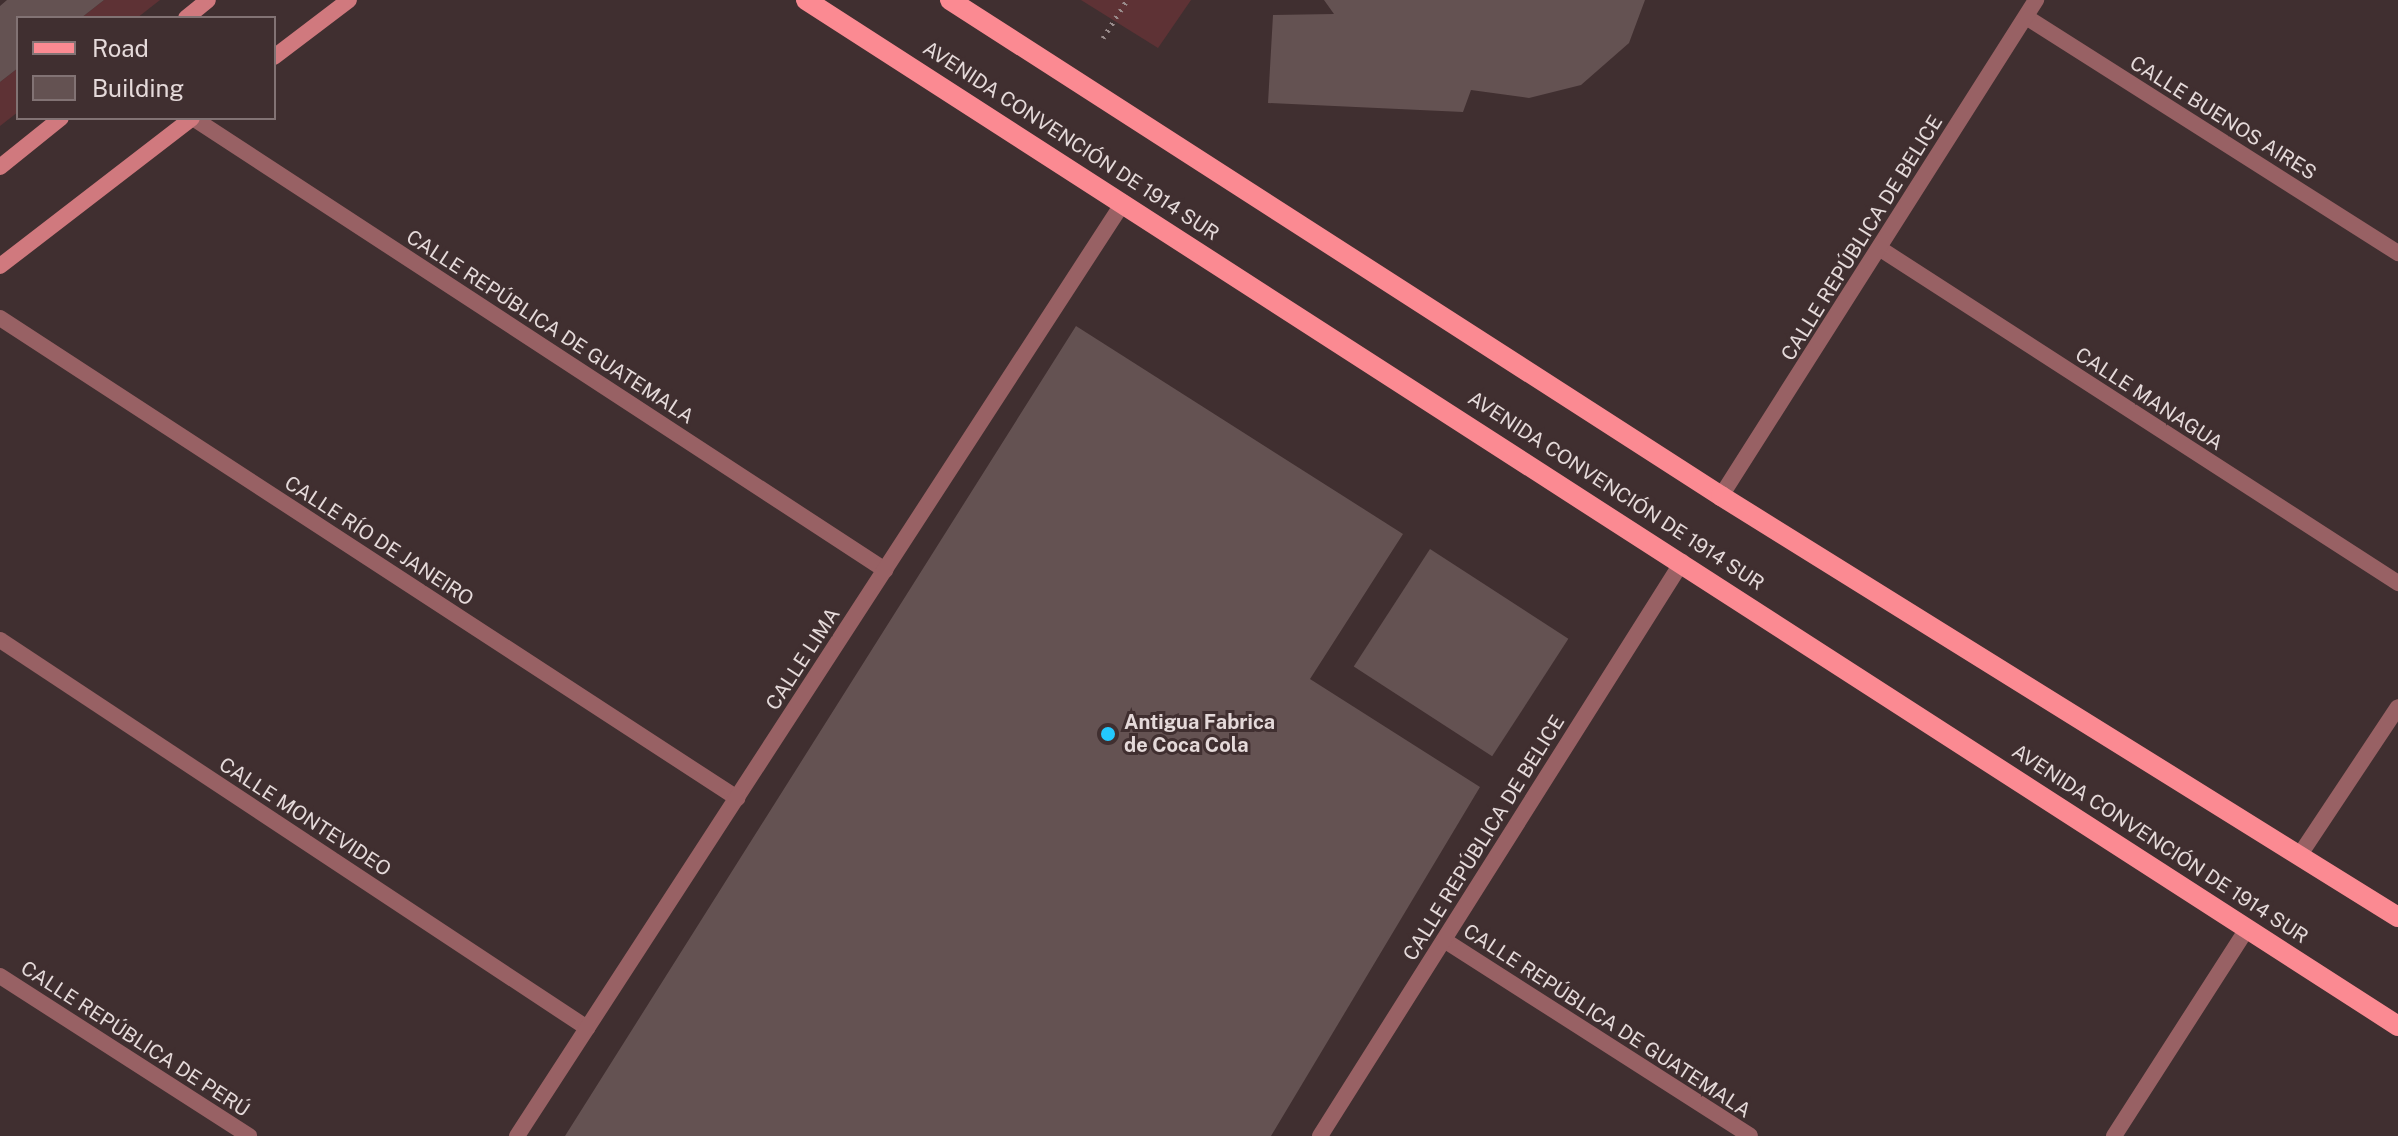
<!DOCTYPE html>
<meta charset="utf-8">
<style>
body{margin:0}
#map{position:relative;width:2398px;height:1136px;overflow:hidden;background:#402f30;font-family:"Public Sans",sans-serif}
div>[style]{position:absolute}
.green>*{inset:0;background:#5e3235}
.building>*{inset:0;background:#645252;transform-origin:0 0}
.path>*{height:5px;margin-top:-2.5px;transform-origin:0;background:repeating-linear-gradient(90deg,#998b8b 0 2px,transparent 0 8px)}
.minor>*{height:16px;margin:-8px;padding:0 8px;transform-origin:8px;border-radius:8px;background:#986164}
.secondary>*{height:16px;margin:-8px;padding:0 8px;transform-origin:8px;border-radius:8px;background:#d0797e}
.primary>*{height:20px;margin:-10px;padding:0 10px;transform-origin:10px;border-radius:10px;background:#fb8a92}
.dots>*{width:22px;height:22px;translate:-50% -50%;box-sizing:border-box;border:4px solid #402f30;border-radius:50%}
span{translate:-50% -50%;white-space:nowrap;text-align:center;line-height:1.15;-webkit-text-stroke:6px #402f30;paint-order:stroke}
.street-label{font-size:20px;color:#e5dada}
.poi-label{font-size:20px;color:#e5dada;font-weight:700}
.left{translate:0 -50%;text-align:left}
.legend{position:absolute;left:16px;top:16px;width:260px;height:104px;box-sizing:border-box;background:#402f30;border:2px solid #827374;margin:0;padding:10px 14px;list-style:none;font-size:24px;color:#e5dada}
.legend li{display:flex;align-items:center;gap:16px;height:40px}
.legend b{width:40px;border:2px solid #827374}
</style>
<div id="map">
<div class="green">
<div style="clip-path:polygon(104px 0,160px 0,137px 18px,81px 18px)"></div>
<div style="clip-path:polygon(1081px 0,1191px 0,1158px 48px)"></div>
<div style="clip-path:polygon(18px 68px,18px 112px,0 126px,0 82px)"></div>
</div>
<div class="building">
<div style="clip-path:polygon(7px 0,104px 0,81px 18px,18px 18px,18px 68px,0 82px,0 6px)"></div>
<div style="clip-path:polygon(1324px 0,1645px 0,1629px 43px,1581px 85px,1529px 98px,1471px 90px,1463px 112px,1268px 103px,1273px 15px,1334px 14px)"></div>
<div style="clip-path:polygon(1076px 326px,1403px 534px,1310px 679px,1480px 787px,1271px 1136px,565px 1136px)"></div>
<div style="left:1430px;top:549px;width:165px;height:140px;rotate:33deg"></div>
</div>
<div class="path">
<div style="left:1103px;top:38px;width:45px;rotate:-57.7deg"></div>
</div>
<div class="minor">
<div style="left:2026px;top:17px;width:441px;rotate:32.4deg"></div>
<div style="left:193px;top:118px;width:827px;rotate:33.15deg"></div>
<div style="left:1879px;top:248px;width:618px;rotate:32.84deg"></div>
<div style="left:0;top:318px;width:880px;rotate:33.08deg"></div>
<div style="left:1721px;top:496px;width:588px;rotate:-57.58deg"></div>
<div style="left:0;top:640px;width:704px;rotate:33.46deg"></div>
<div style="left:2301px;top:853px;width:175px;rotate:-56.4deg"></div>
<div style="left:1444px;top:940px;width:363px;rotate:32.6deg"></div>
<div style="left:0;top:976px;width:296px;rotate:32.7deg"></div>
<div style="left:517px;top:1136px;width:1113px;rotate:-57deg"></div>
<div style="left:1320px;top:1136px;width:679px;rotate:-57.76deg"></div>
<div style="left:2114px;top:1136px;width:246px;rotate:-57.3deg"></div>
</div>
<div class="secondary">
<div style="left:186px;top:18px;width:28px;rotate:-39deg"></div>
<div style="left:274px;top:57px;width:94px;rotate:-37.2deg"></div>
<div style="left:0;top:167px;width:78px;rotate:-38.8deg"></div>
<div style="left:0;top:266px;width:242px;rotate:-37.6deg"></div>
</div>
<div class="primary">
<div style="left:806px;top:0;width:1894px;rotate:32.8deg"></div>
<div style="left:950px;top:0;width:917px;rotate:32.75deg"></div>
<div style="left:1721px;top:496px;width:797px;rotate:31.88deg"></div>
</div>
<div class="dots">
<div style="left:1108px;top:734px;background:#23c9fe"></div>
</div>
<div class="street-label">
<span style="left:2223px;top:118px;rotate:32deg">CALLE BUENOS AIRES</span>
<span style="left:1071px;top:141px;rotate:33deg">AVENIDA CONVENCIÓN DE 1914 SUR</span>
<span style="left:1862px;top:238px;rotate:-58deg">CALLE REPÚBLICA DE BELICE</span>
<span style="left:550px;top:327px;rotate:33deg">CALLE REPÚBLICA DE GUATEMALA</span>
<span style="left:2149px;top:399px;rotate:33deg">CALLE MANAGUA</span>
<span style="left:1616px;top:491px;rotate:33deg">AVENIDA CONVENCIÓN DE 1914 SUR</span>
<span style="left:379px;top:541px;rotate:33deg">CALLE RÍO DE JANEIRO</span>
<span style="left:803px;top:659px;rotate:-57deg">CALLE LIMA</span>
<span style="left:305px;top:817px;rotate:33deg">CALLE MONTEVIDEO</span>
<span style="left:1484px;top:838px;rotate:-58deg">CALLE REPÚBLICA DE BELICE</span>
<span style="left:2160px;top:844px;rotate:33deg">AVENIDA CONVENCIÓN DE 1914 SUR</span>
<span style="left:1607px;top:1021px;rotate:33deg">CALLE REPÚBLICA DE GUATEMALA</span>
<span style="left:135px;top:1039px;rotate:33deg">CALLE REPÚBLICA DE PERÚ</span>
</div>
<div class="poi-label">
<span class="left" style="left:1124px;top:734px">Antigua Fabrica<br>de Coca Cola</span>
</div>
<ul class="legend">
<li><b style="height:10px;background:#fb8a92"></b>Road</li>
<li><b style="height:22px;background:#645252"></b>Building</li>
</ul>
</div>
